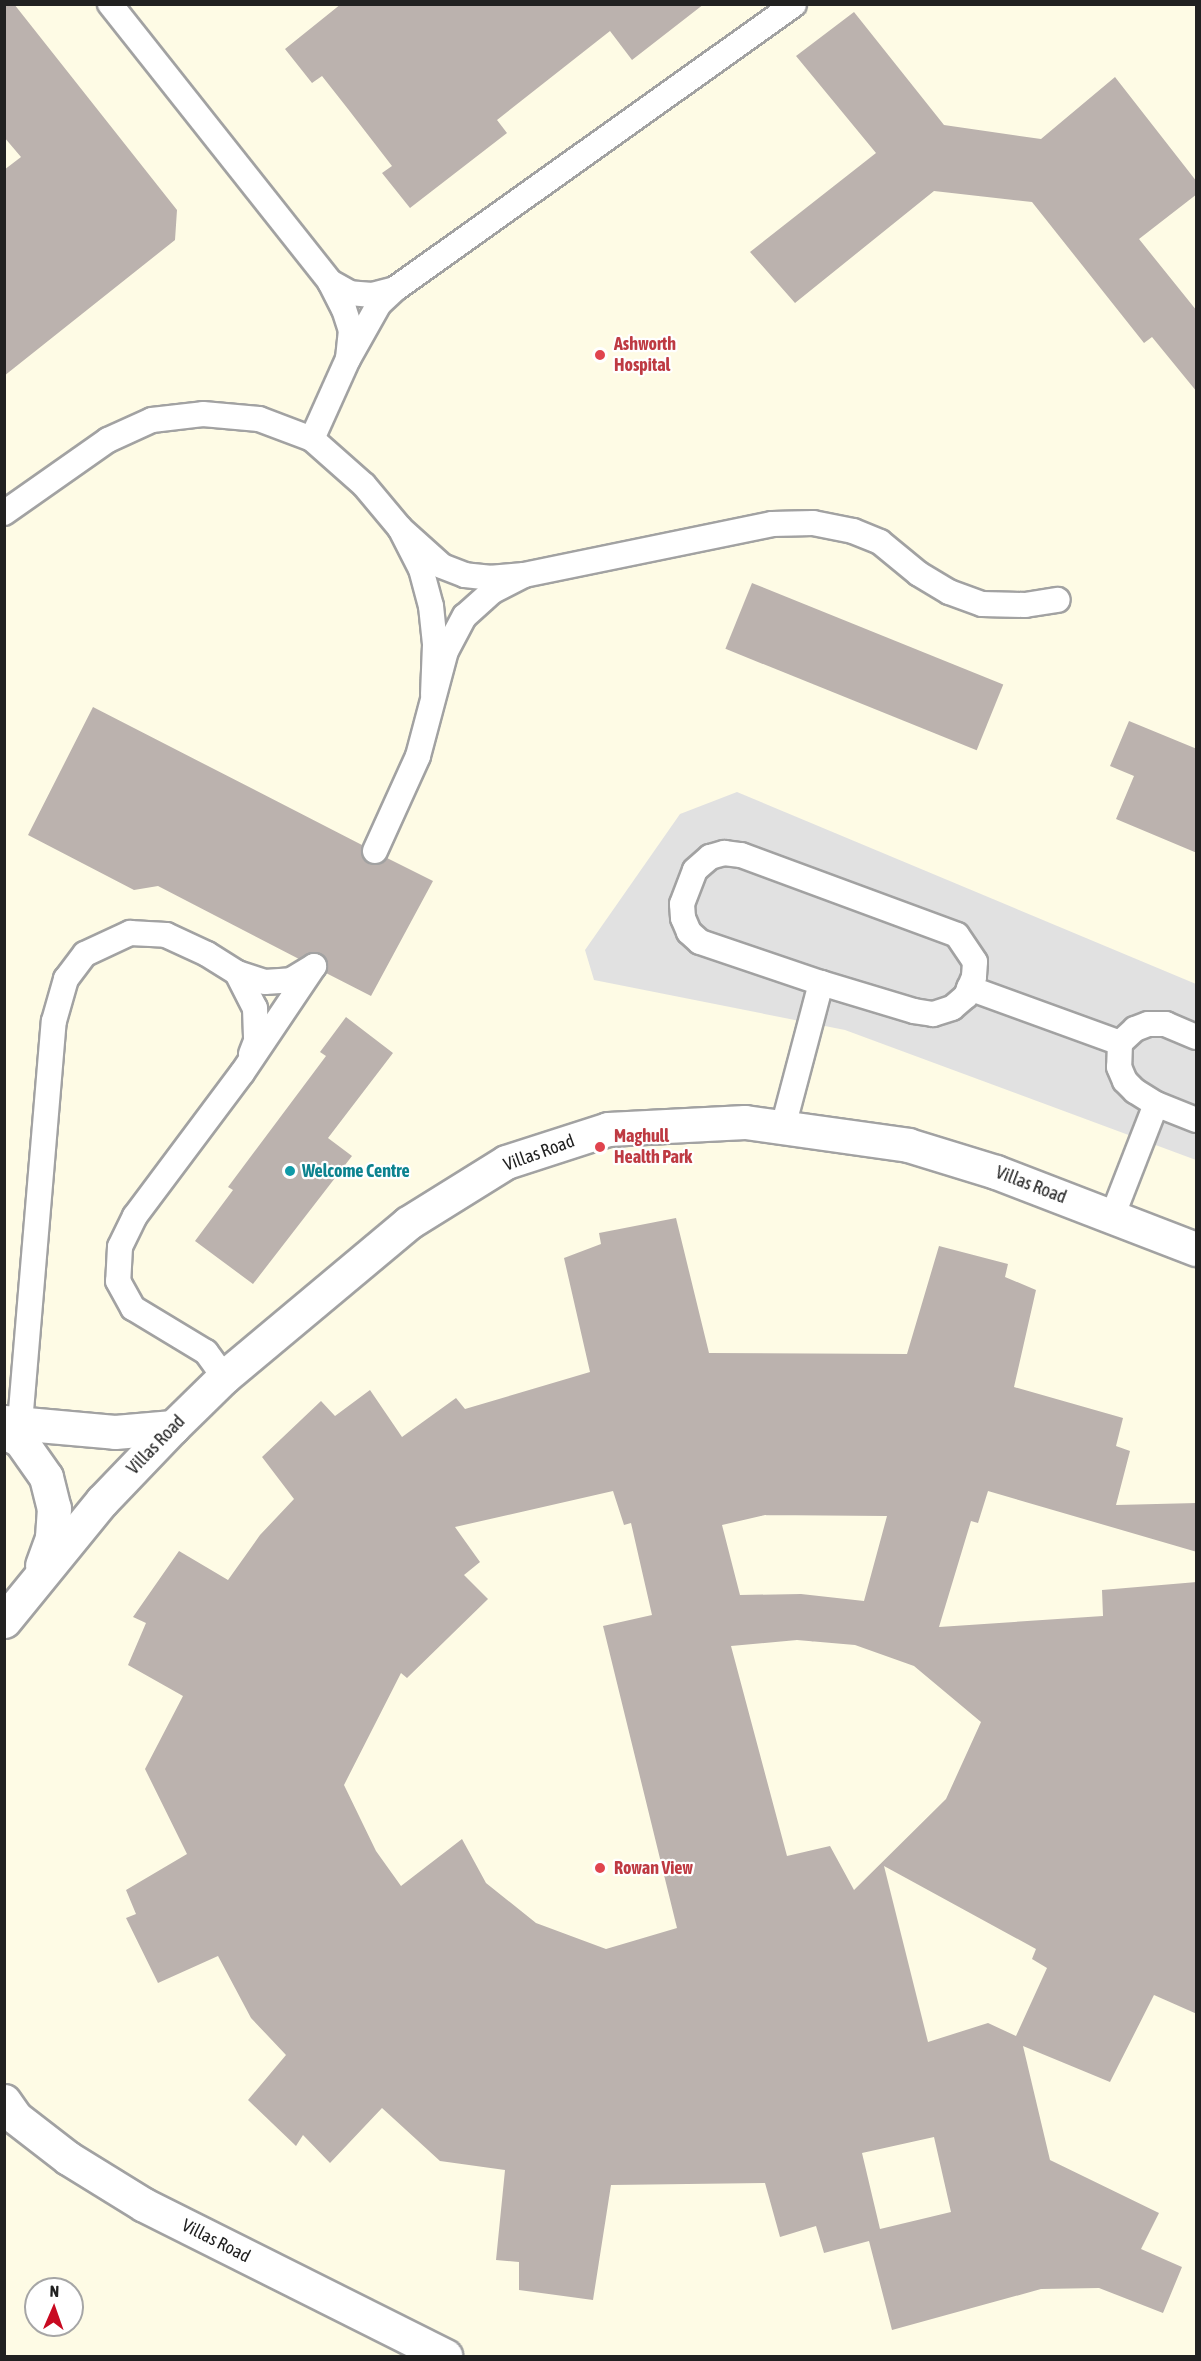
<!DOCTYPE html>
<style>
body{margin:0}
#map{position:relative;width:1201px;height:2361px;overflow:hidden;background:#f1ede9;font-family:"Asap Condensed",sans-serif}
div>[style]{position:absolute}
.education>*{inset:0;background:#fefbe5}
.parking>*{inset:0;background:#e1e1e1}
.building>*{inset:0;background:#bbb2ae;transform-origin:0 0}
.roads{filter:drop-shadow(2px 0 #a2a2a2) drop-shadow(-2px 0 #a2a2a2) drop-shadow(0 2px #a2a2a2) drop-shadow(0 -2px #a2a2a2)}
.service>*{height:24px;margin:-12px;padding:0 12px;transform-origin:12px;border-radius:12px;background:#fff}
.minor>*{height:33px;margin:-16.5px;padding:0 16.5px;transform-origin:16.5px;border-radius:16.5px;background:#fff}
.dots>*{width:16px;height:16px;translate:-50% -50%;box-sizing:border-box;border:3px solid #fff;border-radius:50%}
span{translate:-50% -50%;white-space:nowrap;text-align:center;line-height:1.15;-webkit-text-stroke:4.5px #fff;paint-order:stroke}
.health-label{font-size:18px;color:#be3a42;font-weight:700}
.left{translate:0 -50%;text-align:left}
.street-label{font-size:18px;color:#212121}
.culture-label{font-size:18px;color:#0d838f;font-weight:700}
.frame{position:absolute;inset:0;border:6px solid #212121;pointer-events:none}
.north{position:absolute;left:24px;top:2277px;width:60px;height:60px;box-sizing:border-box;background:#fff;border:2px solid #a6a6a6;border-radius:50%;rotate:2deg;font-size:16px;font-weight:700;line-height:24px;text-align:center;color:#212121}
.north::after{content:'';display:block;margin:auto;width:21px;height:27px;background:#c80a21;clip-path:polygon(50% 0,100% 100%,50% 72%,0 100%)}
</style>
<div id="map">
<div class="education">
<div style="clip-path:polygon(evenodd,5px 5px,1196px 5px,1196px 2356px,5px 2356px,5px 5px,36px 2289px,72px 2289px,72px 2325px,36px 2325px,36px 2289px)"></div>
</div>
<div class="parking">
<div style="clip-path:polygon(737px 792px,1196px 984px,1196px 1160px,845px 1030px,594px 980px,585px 950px,680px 814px)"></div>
</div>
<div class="building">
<div style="clip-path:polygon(4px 4px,14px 4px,177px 210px,175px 240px,4px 376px,4px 170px,21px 157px,4px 137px)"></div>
<div style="clip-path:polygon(341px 4px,704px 4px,632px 60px,610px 31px,497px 120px,507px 133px,410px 208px,382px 173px,392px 166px,348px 109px,322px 76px,312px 83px,285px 49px)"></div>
<div style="clip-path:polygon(854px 12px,944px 125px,1041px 139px,1115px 77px,1197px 182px,1197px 194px,1139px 239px,1197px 311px,1197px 392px,1152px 337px,1144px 343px,1032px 202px,934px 191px,795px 303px,750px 252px,876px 153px,796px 56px)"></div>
<div style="left:752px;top:583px;width:271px;height:71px;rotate:22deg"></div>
<div style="clip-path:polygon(93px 707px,362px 845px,361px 853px,369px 864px,377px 865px,387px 858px,433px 881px,371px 996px,326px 973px,327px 960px,321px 954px,313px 952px,299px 959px,158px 886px,134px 890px,28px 835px)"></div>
<div style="clip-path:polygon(1129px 721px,1197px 749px,1197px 853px,1116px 819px,1134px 776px,1110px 766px)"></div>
<div style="clip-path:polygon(346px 1017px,393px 1053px,328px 1138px,352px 1156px,253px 1284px,195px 1241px,233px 1190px,228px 1187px,326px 1056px,320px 1052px)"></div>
<div style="clip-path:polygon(evenodd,676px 1218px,709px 1353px,907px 1354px,939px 1246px,1008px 1264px,1005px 1277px,1036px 1290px,1014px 1387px,1123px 1418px,1116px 1446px,1130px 1451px,1116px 1505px,1197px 1503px,1197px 1552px,988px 1491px,978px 1523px,971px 1521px,939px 1627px,1103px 1616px,1102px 1590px,1197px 1582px,1197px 2014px,1154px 1995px,1110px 2082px,1023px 2046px,1050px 2160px,1159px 2213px,1141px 2249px,1182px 2267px,1163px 2313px,1099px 2288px,1041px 2289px,892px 2330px,869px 2241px,824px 2253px,816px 2226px,780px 2237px,765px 2183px,611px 2185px,593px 2300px,519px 2290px,519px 2262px,496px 2260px,505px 2170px,440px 2161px,382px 2108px,330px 2163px,303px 2135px,296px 2146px,248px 2100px,286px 2055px,251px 2018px,218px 1956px,158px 1983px,126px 1918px,136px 1914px,126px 1890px,187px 1854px,145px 1769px,183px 1696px,128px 1665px,146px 1623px,133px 1617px,179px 1551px,228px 1580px,260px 1535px,294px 1499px,262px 1457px,321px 1401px,335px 1416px,370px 1390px,402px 1437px,456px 1398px,465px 1409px,590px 1372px,564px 1258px,601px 1244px,599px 1233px,676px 1218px,613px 1491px,624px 1525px,631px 1523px,652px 1615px,603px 1626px,677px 1928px,606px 1949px,536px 1923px,486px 1883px,462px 1839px,401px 1886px,376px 1851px,344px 1785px,401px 1673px,407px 1678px,488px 1599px,464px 1575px,480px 1562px,455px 1527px,613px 1491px,676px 1218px,765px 1515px,887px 1516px,864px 1601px,801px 1594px,740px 1595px,722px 1525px,765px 1515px,676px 1218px,797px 1640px,855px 1645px,914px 1666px,981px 1722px,946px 1799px,854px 1890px,830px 1846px,787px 1856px,731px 1646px,797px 1640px,676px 1218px,884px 1866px,1036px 1949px,1032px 1959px,1047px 1968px,1016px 2036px,988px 2023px,928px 2042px,884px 1866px,676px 1218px,934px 2137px,951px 2212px,880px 2229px,862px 2153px,934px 2137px)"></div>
</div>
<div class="roads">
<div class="service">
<div style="left:110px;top:4px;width:355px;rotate:51.6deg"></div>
<div style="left:395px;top:289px;width:24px;rotate:165deg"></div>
<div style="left:372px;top:295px;width:22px;rotate:-175deg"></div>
<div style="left:350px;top:293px;width:23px;rotate:-151deg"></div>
<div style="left:330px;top:282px;width:30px;rotate:63deg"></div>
<div style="left:344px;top:309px;width:22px;rotate:72deg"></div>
<div style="left:351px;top:330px;width:29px;rotate:96deg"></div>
<div style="left:348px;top:359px;width:63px;rotate:-60.6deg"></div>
<div style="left:379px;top:304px;width:22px;rotate:-43deg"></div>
<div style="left:395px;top:289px;width:490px;rotate:-35.5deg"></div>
<div style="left:312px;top:439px;width:69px;rotate:41.5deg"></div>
<div style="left:364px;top:485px;width:56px;rotate:50.1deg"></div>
<div style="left:4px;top:513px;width:127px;rotate:-35.1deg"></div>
<div style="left:108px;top:440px;width:48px;rotate:-24.4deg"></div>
<div style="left:152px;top:420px;width:51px;rotate:-6.7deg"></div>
<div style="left:203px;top:414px;width:56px;rotate:5.1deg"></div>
<div style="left:259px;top:419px;width:57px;rotate:20.7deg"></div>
<div style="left:312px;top:439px;width:88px;rotate:-65.8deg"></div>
<div style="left:524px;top:575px;width:253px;rotate:-11.6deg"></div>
<div style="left:772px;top:524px;width:41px;rotate:-1.4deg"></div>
<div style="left:813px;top:523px;width:41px;rotate:11.3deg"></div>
<div style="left:853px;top:531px;width:29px;rotate:22deg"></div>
<div style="left:880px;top:542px;width:50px;rotate:39.4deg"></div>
<div style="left:919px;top:574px;width:35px;rotate:31deg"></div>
<div style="left:949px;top:592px;width:35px;rotate:20deg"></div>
<div style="left:982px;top:604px;width:43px;rotate:1.3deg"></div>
<div style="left:1025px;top:605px;width:33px;rotate:-9deg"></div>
<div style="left:375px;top:851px;width:104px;rotate:-65.6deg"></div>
<div style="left:418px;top:756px;width:109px;rotate:-75.1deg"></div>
<div style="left:446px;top:651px;width:40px;rotate:-62deg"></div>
<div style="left:465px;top:616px;width:38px;rotate:-42deg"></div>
<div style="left:493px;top:591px;width:35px;rotate:-27deg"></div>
<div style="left:524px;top:575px;width:32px;rotate:175deg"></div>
<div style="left:492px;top:578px;width:27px;rotate:-174deg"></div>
<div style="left:465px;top:575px;width:25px;rotate:-159deg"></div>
<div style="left:442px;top:566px;width:57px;rotate:-137.9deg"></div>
<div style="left:400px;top:528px;width:46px;rotate:62.9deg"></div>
<div style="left:421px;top:569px;width:38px;rotate:75deg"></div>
<div style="left:431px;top:606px;width:39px;rotate:84deg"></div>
<div style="left:435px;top:645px;width:49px;rotate:92.3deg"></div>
<div style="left:724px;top:853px;width:17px;rotate:7deg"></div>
<div style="left:741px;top:855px;width:230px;rotate:20.3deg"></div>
<div style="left:957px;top:935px;width:32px;rotate:56deg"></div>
<div style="left:975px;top:962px;width:15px;rotate:94deg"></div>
<div style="left:974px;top:977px;width:21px;rotate:113deg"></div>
<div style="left:966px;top:996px;width:18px;rotate:139deg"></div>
<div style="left:952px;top:1008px;width:20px;rotate:162deg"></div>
<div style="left:933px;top:1014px;width:19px;rotate:-171deg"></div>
<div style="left:914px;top:1011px;width:97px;rotate:-163.2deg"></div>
<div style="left:821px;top:983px;width:128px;rotate:-161.3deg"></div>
<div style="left:700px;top:942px;width:15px;rotate:-138deg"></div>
<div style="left:689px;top:932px;width:15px;rotate:-113deg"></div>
<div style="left:683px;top:918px;width:14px;rotate:-94deg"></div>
<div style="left:682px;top:904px;width:36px;rotate:-69deg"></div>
<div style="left:695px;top:870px;width:20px;rotate:-41deg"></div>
<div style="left:710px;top:857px;width:15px;rotate:-16deg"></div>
<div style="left:237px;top:973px;width:39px;rotate:63deg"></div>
<div style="left:255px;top:1008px;width:33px;rotate:88deg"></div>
<div style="left:256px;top:1041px;width:14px;rotate:111deg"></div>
<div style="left:969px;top:988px;width:161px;rotate:20deg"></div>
<div style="left:1196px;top:1037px;width:33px;rotate:-157deg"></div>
<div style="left:1166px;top:1024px;width:18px;rotate:180deg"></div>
<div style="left:1148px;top:1024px;width:14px;rotate:159deg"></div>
<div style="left:1135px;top:1029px;width:21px;rotate:137deg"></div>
<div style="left:1120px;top:1043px;width:24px;rotate:92deg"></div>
<div style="left:1119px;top:1067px;width:15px;rotate:67deg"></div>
<div style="left:1125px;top:1081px;width:14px;rotate:45deg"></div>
<div style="left:1135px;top:1091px;width:25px;rotate:32deg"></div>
<div style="left:1156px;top:1104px;width:43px;rotate:21.8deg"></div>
<div style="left:783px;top:1127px;width:149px;rotate:-75.2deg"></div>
<div style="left:1112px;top:1217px;width:121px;rotate:-68.7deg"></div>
<div style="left:20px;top:1423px;width:403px;rotate:-85.2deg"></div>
<div style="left:54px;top:1021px;width:44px;rotate:-74.1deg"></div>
<div style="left:66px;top:979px;width:31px;rotate:-53deg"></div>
<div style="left:85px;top:954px;width:50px;rotate:-25deg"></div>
<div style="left:130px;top:933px;width:36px;rotate:3deg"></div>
<div style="left:166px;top:935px;width:45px;rotate:24.9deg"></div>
<div style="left:207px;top:954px;width:36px;rotate:32deg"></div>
<div style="left:237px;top:973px;width:29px;rotate:18deg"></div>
<div style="left:265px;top:982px;width:26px;rotate:-4deg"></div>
<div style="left:291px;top:980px;width:27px;rotate:-31deg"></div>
<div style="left:314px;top:966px;width:129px;rotate:123.9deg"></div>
<div style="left:242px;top:1073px;width:179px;rotate:126.8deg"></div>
<div style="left:135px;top:1216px;width:34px;rotate:116deg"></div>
<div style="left:120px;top:1247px;width:34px;rotate:93deg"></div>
<div style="left:118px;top:1281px;width:31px;rotate:61deg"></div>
<div style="left:133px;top:1308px;width:85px;rotate:31.1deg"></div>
<div style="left:206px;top:1352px;width:31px;rotate:54deg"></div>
</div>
<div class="minor">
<div style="left:4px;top:1422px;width:111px;rotate:5.1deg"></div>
<div style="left:115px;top:1432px;width:58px;rotate:-4.9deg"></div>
<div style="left:4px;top:1432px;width:18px;rotate:27deg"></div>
<div style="left:20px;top:1440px;width:45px;rotate:54.9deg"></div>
<div style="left:46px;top:1477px;width:32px;rotate:76deg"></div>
<div style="left:54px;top:1508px;width:30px;rotate:94deg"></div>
<div style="left:52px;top:1538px;width:29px;rotate:110deg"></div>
<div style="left:4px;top:1621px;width:155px;rotate:-50.8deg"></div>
<div style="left:102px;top:1501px;width:103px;rotate:-46.2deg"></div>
<div style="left:173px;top:1427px;width:71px;rotate:-44.4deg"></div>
<div style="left:224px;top:1377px;width:240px;rotate:-39.9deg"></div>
<div style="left:408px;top:1223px;width:115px;rotate:-31.9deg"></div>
<div style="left:506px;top:1162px;width:107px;rotate:-17.9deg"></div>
<div style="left:608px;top:1129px;width:137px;rotate:-2.9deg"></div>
<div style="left:745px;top:1122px;width:165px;rotate:8deg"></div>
<div style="left:908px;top:1145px;width:92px;rotate:17.1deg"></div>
<div style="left:996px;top:1172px;width:214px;rotate:21.1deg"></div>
<div style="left:4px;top:2101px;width:19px;rotate:55deg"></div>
<div style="left:15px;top:2117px;width:67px;rotate:37.7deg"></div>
<div style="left:68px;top:2158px;width:89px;rotate:31.7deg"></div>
<div style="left:144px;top:2205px;width:337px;rotate:26.6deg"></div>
</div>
</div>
<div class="dots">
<div style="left:600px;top:355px;background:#e0444e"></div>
<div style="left:600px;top:1147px;background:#e0444e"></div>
<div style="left:290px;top:1171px;background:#0f9aa8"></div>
<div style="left:600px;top:1868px;background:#e0444e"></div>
</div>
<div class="health-label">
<span class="left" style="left:614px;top:355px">Ashworth<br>Hospital</span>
<span class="left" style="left:614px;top:1147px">Maghull<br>Health Park</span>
<span class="left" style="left:614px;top:1868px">Rowan View</span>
</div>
<div class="street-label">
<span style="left:539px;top:1153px;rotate:-20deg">Villas Road</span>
<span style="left:1031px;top:1185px;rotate:21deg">Villas Road</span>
<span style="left:156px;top:1445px;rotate:-46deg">Villas Road</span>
<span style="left:216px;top:2241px;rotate:27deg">Villas Road</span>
</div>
<div class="culture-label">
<span class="left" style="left:302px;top:1171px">Welcome Centre</span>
</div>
<div class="frame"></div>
<div class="north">N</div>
</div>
